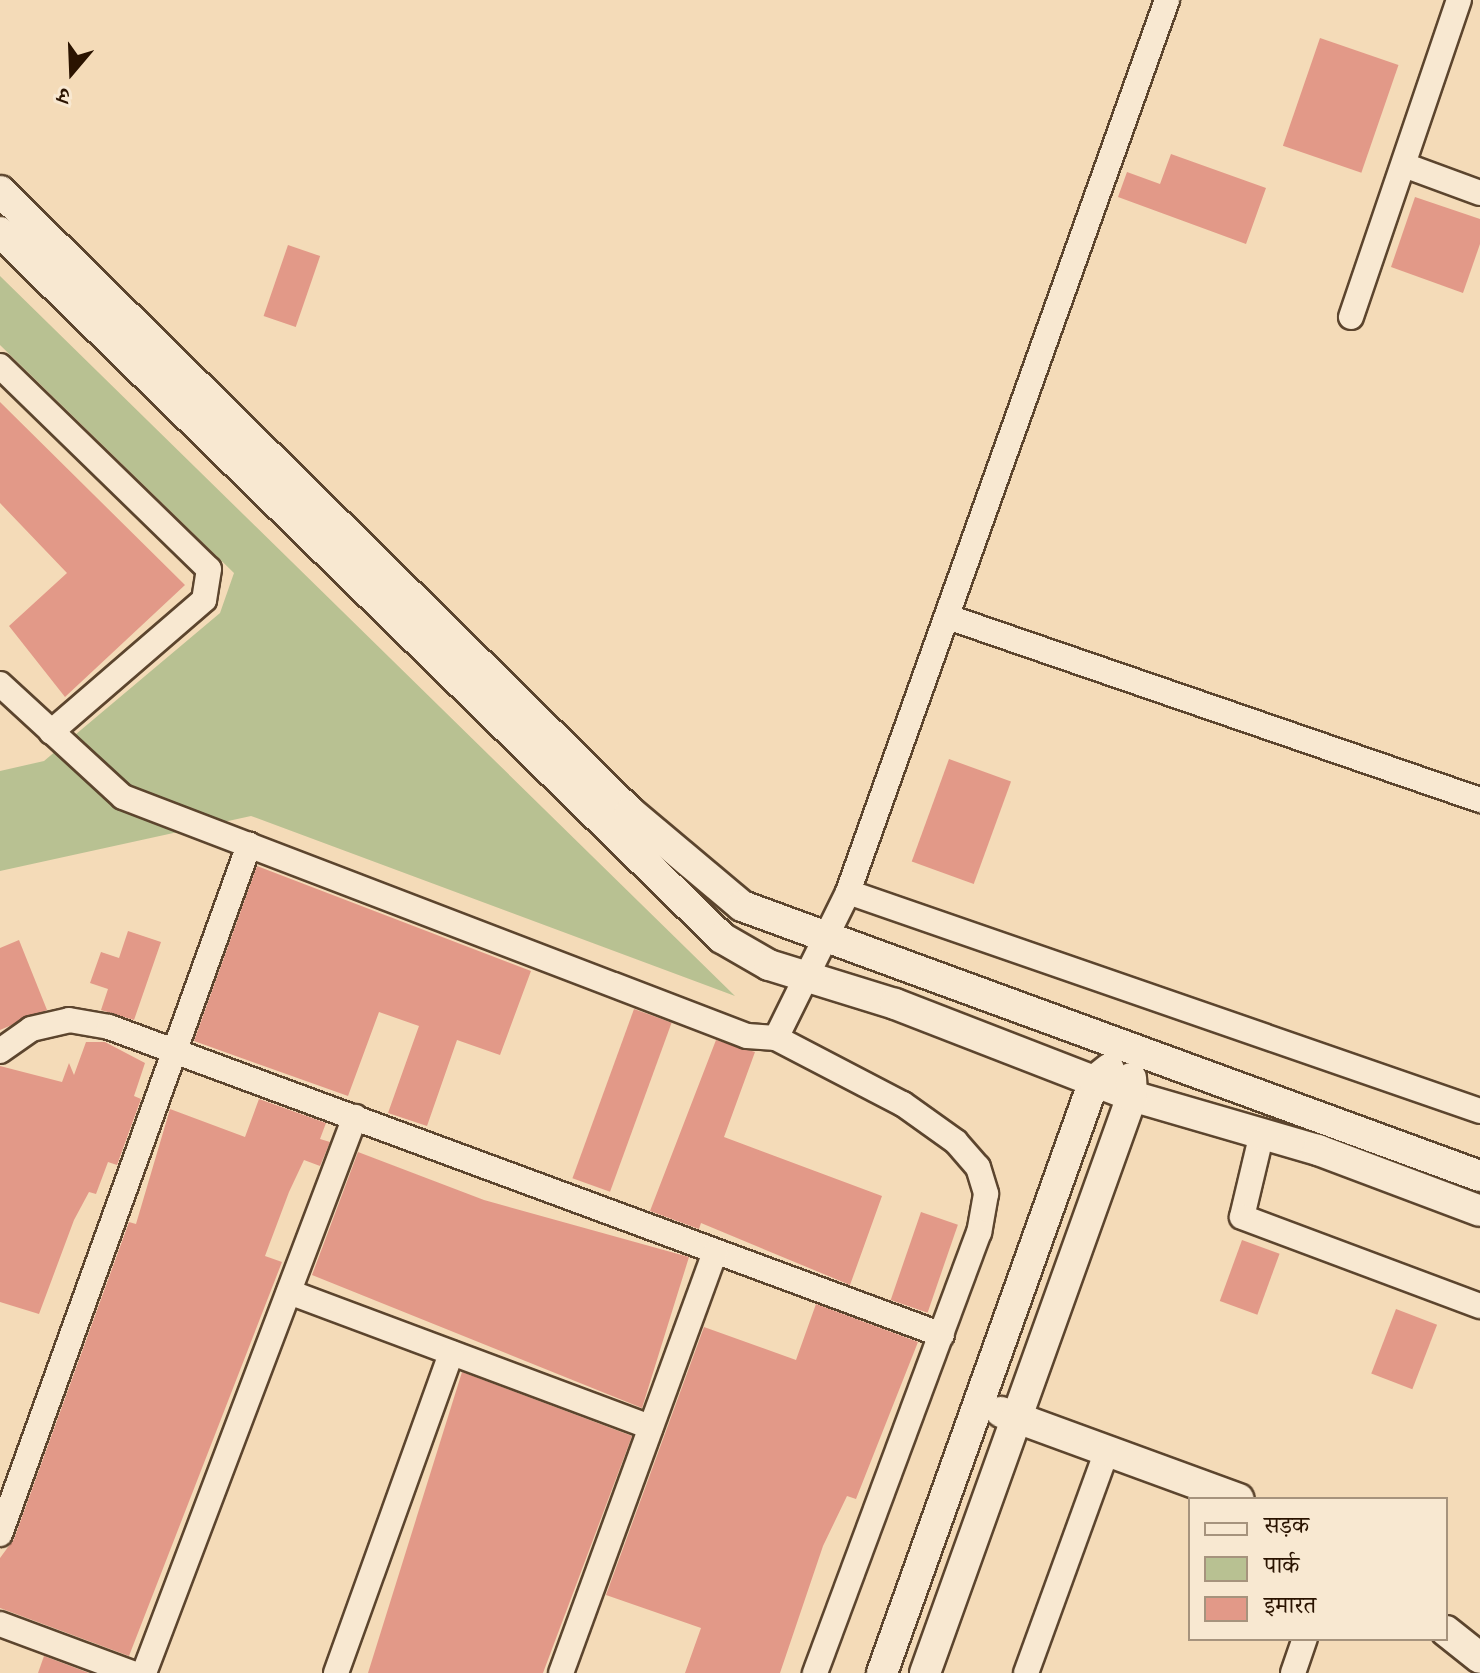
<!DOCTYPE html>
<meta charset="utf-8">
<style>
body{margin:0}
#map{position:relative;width:1480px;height:1673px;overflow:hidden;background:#f4dbb8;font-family:"IM FELL DW Pica","Noto Serif Devanagari",serif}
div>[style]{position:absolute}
.green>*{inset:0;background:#b8c192}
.building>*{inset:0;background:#e29988;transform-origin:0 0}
.roads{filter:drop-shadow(2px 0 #5c452e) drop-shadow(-2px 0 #5c452e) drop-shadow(0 2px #5c452e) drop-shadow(0 -2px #5c452e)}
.minor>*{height:24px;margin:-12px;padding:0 12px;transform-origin:12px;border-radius:12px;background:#f8e8d1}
.tertiary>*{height:30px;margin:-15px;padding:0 15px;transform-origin:15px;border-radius:15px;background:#f8e8d1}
span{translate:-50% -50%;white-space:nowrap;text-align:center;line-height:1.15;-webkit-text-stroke:6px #f8e8d1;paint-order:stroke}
.legend{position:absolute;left:1188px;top:1497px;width:260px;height:144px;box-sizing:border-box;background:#f8e8d1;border:2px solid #a6937d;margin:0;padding:10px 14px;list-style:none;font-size:24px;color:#2a1300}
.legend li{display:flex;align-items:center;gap:16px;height:40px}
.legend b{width:40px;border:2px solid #a6937d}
.north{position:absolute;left:32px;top:32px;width:80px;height:80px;-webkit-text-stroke:6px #f8e8d1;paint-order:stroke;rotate:199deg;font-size:22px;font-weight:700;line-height:32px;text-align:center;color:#2a1300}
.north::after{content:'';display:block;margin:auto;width:28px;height:36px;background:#2a1300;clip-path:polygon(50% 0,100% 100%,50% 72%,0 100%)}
</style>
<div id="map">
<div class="green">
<div style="clip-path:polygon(0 276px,735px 996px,251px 816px,0 871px,0 771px,44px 761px,220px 613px,234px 573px,0 345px)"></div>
</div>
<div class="building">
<div style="left:1320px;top:38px;width:83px;height:114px;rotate:19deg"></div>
<div style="clip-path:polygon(1171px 154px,1266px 188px,1246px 244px,1118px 197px,1127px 172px,1160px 184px)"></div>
<div style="clip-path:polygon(1415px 197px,1480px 219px,1480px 244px,1463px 293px,1391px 267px)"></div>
<div style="left:288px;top:245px;width:34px;height:75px;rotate:19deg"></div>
<div style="clip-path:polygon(0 402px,185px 585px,65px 697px,9px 626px,67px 573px,0 503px)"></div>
<div style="left:949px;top:759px;width:66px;height:109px;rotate:20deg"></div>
<div style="clip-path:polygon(257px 866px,531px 971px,500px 1055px,457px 1040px,427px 1126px,388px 1113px,419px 1026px,379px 1012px,348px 1096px,194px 1041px)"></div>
<div style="clip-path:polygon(128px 931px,161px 942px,134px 1020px,101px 1010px,108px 989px,90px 983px,101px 952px,119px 958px)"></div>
<div style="clip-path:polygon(19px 940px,47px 1010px,0 1030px,0 948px)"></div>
<div style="left:634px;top:1009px;width:40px;height:180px;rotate:20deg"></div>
<div style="clip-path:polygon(716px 1040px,755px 1052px,724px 1137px,882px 1196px,850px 1285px,701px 1223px,699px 1229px,650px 1211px)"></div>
<div style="clip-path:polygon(86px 1042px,105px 1042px,145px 1063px,134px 1096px,141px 1099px,117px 1165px,108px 1162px,96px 1194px,89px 1192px,74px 1220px,39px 1314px,0 1302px,0 1066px,62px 1082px,69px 1063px,74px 1075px)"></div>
<div style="clip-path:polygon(259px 1099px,326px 1123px,320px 1139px,330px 1142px,320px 1166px,304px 1160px,289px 1192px,265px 1256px,282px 1262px,129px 1656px,0 1608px,0 1558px,14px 1539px,129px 1222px,136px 1224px,170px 1109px,245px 1137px)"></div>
<div style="clip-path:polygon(358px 1152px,484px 1200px,689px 1257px,642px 1408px,312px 1275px)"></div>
<div style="left:921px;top:1212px;width:39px;height:93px;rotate:19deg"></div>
<div style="left:1242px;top:1240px;width:40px;height:65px;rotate:20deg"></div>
<div style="clip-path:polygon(816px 1304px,918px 1342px,856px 1499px,847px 1496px,823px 1546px,780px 1673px,685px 1673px,701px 1628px,606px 1595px,704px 1327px,796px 1360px)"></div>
<div style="left:1396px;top:1309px;width:44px;height:69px;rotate:21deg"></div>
<div style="clip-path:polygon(462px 1372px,632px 1436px,543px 1673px,368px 1673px)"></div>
<div style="clip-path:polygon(44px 1656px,89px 1673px,38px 1673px)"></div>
</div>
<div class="roads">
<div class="minor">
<div style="left:1404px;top:165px;width:81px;rotate:20.2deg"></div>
<div style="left:1351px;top:317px;width:335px;rotate:-71.2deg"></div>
<div style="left:0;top:366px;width:291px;rotate:44.2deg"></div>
<div style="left:209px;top:569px;width:31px;rotate:99deg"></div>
<div style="left:204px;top:600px;width:202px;rotate:139.2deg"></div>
<div style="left:948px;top:617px;width:563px;rotate:18.98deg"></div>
<div style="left:0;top:684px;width:167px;rotate:42.6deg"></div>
<div style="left:123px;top:797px;width:668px;rotate:20.96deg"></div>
<div style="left:747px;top:1036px;width:29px;rotate:4deg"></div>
<div style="left:776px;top:1038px;width:163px;rotate:-63.7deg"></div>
<div style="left:848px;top:892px;width:947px;rotate:-70.32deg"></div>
<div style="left:848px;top:892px;width:669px;rotate:19.11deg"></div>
<div style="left:776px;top:1038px;width:143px;rotate:27.5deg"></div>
<div style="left:903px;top:1104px;width:65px;rotate:35.6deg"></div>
<div style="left:956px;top:1142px;width:33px;rotate:49deg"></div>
<div style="left:978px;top:1167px;width:28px;rotate:73deg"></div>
<div style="left:986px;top:1194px;width:39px;rotate:100deg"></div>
<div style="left:979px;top:1232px;width:471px;rotate:110.4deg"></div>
<div style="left:0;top:1051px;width:38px;rotate:-35deg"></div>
<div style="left:31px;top:1029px;width:39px;rotate:-13deg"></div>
<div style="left:69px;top:1020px;width:41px;rotate:9.9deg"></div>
<div style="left:109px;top:1027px;width:888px;rotate:20.29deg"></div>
<div style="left:1262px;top:1133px;width:86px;rotate:103.4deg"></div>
<div style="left:1242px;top:1217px;width:254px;rotate:20.5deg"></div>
<div style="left:289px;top:1292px;width:386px;rotate:20.5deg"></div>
<div style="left:0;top:1534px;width:733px;rotate:-70.13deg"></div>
<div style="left:0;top:1624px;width:141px;rotate:20.4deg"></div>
<div style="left:144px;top:1673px;width:595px;rotate:-69.22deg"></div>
<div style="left:336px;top:1673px;width:340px;rotate:-70.2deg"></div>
<div style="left:561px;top:1673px;width:447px;rotate:-69.9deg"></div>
<div style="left:1026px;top:1673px;width:237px;rotate:-70deg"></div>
<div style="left:1293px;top:1673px;width:36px;rotate:-71deg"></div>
</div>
<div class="tertiary">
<div style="left:0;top:191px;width:885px;rotate:44.59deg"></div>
<div style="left:630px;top:812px;width:146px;rotate:40deg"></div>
<div style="left:742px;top:906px;width:786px;rotate:20.1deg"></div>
<div style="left:0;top:232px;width:1010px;rotate:44.36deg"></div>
<div style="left:722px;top:938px;width:54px;rotate:29.9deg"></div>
<div style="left:769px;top:965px;width:132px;rotate:17.2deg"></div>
<div style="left:895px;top:1004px;width:254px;rotate:21.2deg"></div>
<div style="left:1132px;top:1096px;width:194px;rotate:16.2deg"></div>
<div style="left:1318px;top:1150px;width:173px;rotate:20.6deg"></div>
<div style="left:1001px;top:1412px;width:253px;rotate:20.1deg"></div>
<div style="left:1446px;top:1631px;width:43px;rotate:38.5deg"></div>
<div style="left:882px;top:1673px;width:629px;rotate:-70.3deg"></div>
<div style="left:1094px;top:1081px;width:19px;rotate:-39deg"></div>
<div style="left:925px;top:1673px;width:613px;rotate:-70.26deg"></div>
<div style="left:1132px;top:1096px;width:18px;rotate:-93deg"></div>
</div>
</div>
<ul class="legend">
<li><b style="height:10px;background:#f8e8d1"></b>सड़क</li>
<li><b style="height:22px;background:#b8c192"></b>पार्क</li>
<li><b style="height:22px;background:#e29988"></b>इमारत</li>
</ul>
<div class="north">उ</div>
</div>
